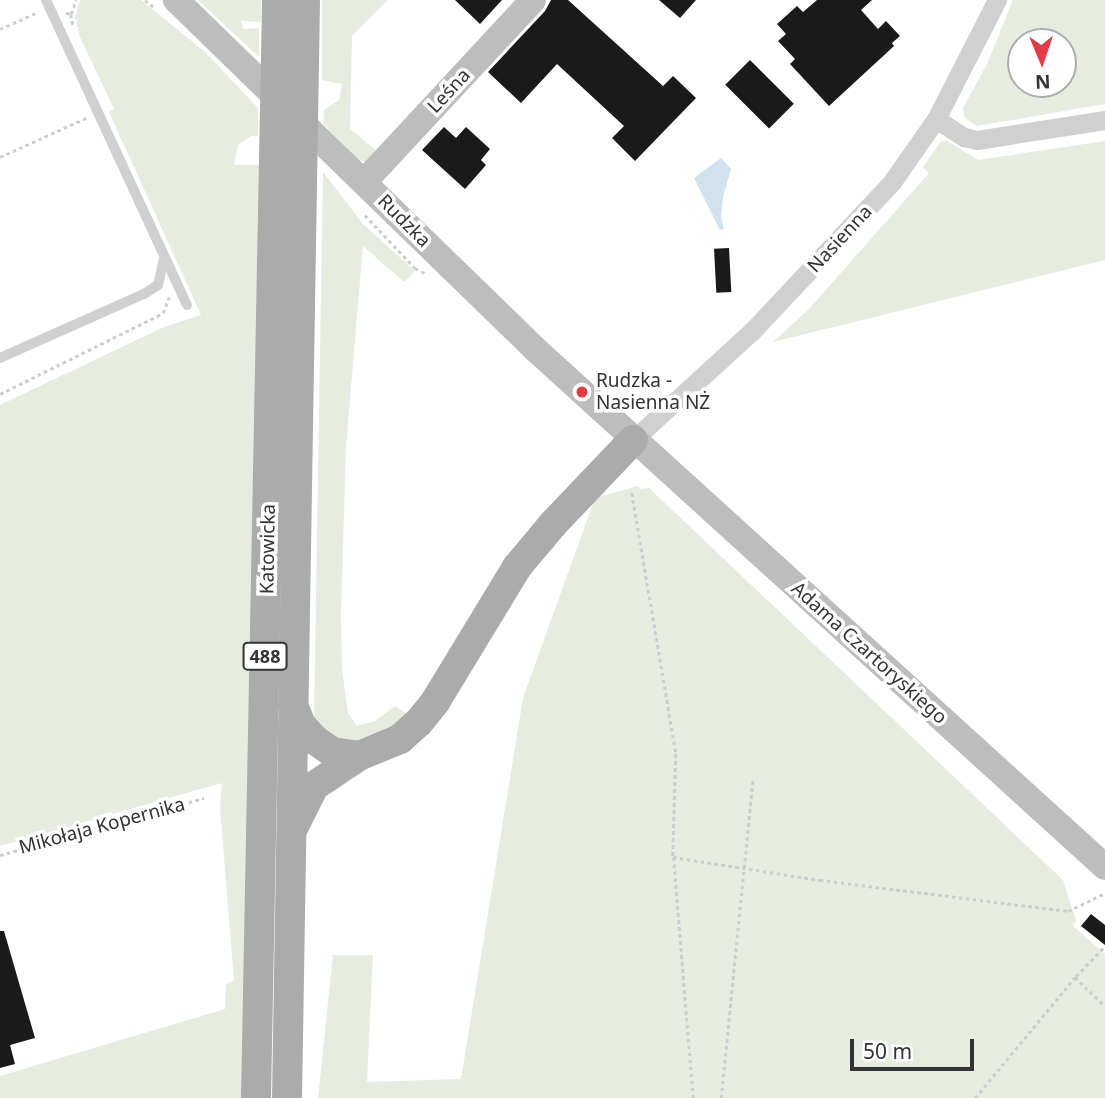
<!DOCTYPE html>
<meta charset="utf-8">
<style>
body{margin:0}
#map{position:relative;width:1105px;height:1098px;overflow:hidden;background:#fff;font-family:"Noto Sans",sans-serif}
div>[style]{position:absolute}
.green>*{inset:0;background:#e6ecdf}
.water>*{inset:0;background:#cfe2ee}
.building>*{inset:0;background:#1a1a1a;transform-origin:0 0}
.path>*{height:2.5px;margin-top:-1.25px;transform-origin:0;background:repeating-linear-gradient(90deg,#cdcdcd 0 3.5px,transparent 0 7px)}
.lane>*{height:10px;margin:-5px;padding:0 5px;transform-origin:5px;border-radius:5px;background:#d0d0d0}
.street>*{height:19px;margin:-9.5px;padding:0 9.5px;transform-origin:9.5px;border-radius:9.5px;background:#d0d0d0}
.secondary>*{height:26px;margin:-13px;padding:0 13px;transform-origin:13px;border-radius:13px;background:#bdbdbd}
.primary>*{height:30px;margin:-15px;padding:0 15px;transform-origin:15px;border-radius:15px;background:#ababab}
.dots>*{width:19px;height:19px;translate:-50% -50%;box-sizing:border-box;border:4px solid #fff;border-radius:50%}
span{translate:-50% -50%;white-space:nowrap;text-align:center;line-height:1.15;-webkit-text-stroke:7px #fff;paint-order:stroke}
.shield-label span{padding:2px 5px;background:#fff;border:2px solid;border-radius:5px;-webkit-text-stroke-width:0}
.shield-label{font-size:18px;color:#333;font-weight:700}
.street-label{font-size:19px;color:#333}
.poi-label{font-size:19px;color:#333}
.left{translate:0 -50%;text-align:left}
.north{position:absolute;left:1007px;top:28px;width:70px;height:70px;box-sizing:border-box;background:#fff;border:2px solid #adadad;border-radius:50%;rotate:178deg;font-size:19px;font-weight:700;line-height:28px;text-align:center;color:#333}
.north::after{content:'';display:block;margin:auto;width:24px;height:32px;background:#e63946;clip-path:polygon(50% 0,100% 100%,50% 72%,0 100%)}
.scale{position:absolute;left:850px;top:1039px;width:124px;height:32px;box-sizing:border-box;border:4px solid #333;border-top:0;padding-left:9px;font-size:21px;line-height:24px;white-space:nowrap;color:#333;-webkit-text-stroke:5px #fff;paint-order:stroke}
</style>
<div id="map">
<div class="green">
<div style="clip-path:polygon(80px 0,141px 0,205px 52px,258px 108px,258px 136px,251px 136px,238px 145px,234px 165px,260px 165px,244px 1098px,0 1098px,0 1076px,225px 1009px,226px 984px,234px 980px,220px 808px,222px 783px,0 846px,0 405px,164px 327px,201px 315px,109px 112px,114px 109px,80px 37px,75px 18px)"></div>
<div style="clip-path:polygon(198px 0,261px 0,261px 22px,241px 21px,243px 29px,259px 28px,259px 57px)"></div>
<div style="clip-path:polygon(322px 0,388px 0,352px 36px,350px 129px,378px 152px,367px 163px,357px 159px,323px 123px,324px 110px,339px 100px,342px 84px,322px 80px)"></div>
<div style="clip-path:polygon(evenodd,1013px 0,1105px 0,1105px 104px,977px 126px,965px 118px,963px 108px,987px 64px,1013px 0,1021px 42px,1063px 42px,1063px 84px,1021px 84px,1021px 42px)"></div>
<div style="clip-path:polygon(946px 140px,978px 160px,1105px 141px,1105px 260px,773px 342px,809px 309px,929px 173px,923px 167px,941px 141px)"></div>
<div style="clip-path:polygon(323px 172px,363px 224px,415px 271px,404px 282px,363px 246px,346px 447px,341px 614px,342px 669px,348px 713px,357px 726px,375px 721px,395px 706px,410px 716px,375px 740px,336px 745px,314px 717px)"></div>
<div style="clip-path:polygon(638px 486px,641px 489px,649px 488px,1063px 880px,1076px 920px,1073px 926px,1105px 954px,1105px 1098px,318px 1098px,333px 955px,373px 955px,367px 1082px,461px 1079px,523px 698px,595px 498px)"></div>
</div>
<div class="water">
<div style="clip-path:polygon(721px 158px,731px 169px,723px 197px,721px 217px,724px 229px,720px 230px,694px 178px)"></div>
</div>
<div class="building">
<div style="clip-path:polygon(455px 0,502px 0,480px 24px)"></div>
<div style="clip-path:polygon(551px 0,568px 0,663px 86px,673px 76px,696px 98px,635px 161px,612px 138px,624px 126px,557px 64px,521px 103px,488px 72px,545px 11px)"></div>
<div style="clip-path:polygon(659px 0,696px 0,680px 18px)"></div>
<div style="clip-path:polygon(817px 0,872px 0,861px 10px,878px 29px,886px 21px,900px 36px,892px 43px,894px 46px,829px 106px,790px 64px,795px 59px,778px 41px,786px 34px,777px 24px,797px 6px,803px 12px)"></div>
<div style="left:750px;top:60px;width:62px;height:35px;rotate:45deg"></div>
<div style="clip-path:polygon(444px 127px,456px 138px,466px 127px,490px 149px,481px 160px,486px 165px,465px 189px,422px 150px)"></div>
<div style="left:729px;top:248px;width:44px;height:15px;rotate:87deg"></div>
<div style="clip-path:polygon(1091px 914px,1105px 925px,1105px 945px,1081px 926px)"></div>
<div style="clip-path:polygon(0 931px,4px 931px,35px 1038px,10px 1045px,15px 1064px,0 1068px)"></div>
</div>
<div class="path">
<div style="left:145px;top:0;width:14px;rotate:39deg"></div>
<div style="left:66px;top:13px;width:5px;rotate:11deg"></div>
<div style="left:71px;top:14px;width:15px;rotate:-70deg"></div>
<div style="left:71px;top:14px;width:11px;rotate:80deg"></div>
<div style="left:0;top:29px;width:42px;rotate:-24.1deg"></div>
<div style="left:0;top:157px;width:97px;rotate:-24.4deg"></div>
<div style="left:365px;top:215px;width:73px;rotate:46.7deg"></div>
<div style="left:415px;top:268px;width:11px;rotate:27deg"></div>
<div style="left:0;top:394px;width:182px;rotate:-26.4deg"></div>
<div style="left:163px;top:313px;width:17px;rotate:-69deg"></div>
<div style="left:632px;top:493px;width:265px;rotate:80.4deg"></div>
<div style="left:676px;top:754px;width:103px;rotate:91.7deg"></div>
<div style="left:0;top:855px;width:212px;rotate:-15.6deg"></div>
<div style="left:1076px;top:976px;width:42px;rotate:-46deg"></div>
<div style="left:693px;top:1098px;width:242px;rotate:-94.7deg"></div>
<div style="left:673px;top:857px;width:149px;rotate:8.9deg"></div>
<div style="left:820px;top:880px;width:250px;rotate:7.1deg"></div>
<div style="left:1068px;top:911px;width:41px;rotate:-25.9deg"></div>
<div style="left:721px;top:1098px;width:321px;rotate:-84.3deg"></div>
<div style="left:975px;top:1098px;width:157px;rotate:-50.4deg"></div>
<div style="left:1075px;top:977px;width:42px;rotate:44deg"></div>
</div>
<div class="lane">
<div style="left:46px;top:0;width:336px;rotate:65.2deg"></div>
<div style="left:0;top:358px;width:158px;rotate:-24deg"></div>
<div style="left:144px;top:294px;width:17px;rotate:-33deg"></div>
<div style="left:158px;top:285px;width:28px;rotate:-77deg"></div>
</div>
<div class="street">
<div style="left:936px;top:119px;width:33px;rotate:33deg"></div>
<div style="left:964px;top:137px;width:13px;rotate:13deg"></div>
<div style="left:977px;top:140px;width:130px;rotate:-8.9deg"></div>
<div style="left:633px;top:440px;width:164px;rotate:-42.5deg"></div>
<div style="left:754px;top:329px;width:202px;rotate:-46.8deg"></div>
<div style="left:892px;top:182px;width:77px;rotate:-55.1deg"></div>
<div style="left:936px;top:119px;width:134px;rotate:-62.9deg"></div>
</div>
<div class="secondary">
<div style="left:176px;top:0;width:501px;rotate:44.19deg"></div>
<div style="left:535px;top:349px;width:770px;rotate:42.26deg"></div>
<div style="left:364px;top:182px;width:248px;rotate:-47.1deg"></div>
</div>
<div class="primary">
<div style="left:293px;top:705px;width:22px;rotate:68deg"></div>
<div style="left:301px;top:725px;width:21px;rotate:47deg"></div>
<div style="left:315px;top:740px;width:21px;rotate:35deg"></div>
<div style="left:332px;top:752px;width:27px;rotate:8deg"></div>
<div style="left:294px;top:826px;width:45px;rotate:-63.4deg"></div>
<div style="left:314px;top:786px;width:54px;rotate:-33.7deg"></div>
<div style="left:359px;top:756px;width:44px;rotate:-22.5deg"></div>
<div style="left:400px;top:739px;width:25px;rotate:-42deg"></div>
<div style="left:419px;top:722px;width:26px;rotate:-51deg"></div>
<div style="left:435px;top:702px;width:158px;rotate:-58.7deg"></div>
<div style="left:517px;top:567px;width:56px;rotate:-50.1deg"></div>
<div style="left:553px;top:524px;width:116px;rotate:-46.4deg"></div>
<div style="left:256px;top:1098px;width:1098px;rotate:-88.9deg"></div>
<div style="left:287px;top:1098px;width:1098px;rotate:-89.06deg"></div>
</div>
<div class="dots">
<div style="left:582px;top:392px;background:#e63946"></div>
</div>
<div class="shield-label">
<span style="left:265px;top:656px">488</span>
</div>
<div class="street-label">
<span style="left:449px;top:91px;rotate:-47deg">Leśna</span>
<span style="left:404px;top:221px;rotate:45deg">Rudzka</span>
<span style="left:840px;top:239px;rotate:-47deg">Nasienna</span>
<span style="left:268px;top:549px;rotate:-89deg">Katowicka</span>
<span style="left:869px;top:653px;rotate:42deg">Adama Czartoryskiego</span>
<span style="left:102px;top:826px;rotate:-15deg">Mikołaja Kopernika</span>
</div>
<div class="poi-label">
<span class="left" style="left:596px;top:392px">Rudzka -<br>Nasienna NŻ</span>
</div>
<div class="north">N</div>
<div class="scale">50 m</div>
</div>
